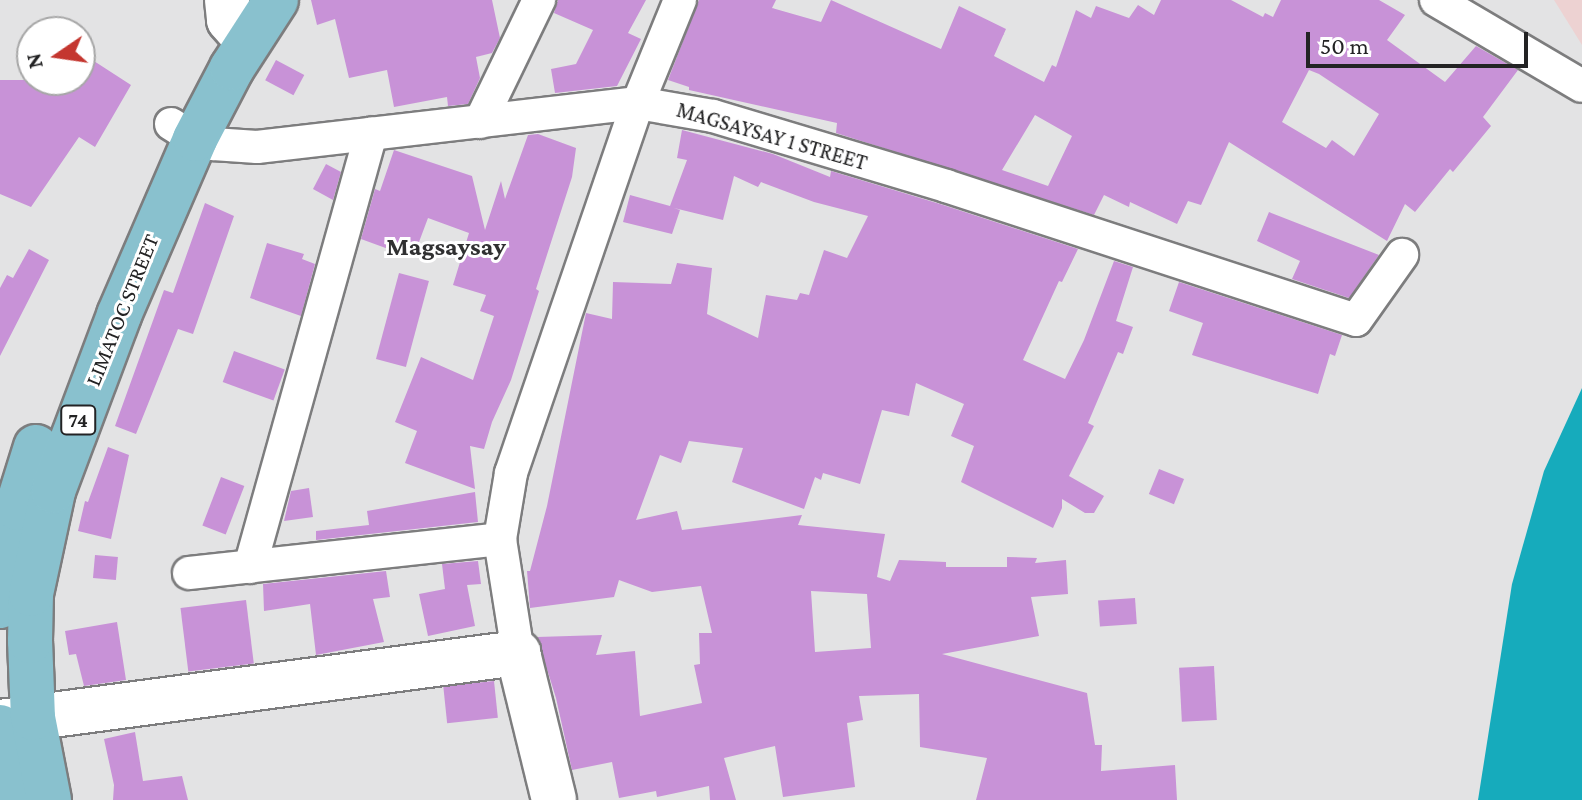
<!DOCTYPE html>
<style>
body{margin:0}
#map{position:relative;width:1582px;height:800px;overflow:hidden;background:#e3e3e4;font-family:"Crimson Pro",serif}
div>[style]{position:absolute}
.education>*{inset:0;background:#edd2d2}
.water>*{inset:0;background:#16abbc}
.building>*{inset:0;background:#c892d7;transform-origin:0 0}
.roads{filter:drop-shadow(2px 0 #7d7d7e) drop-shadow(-2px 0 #7d7d7e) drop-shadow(0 2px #7d7d7e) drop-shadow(0 -2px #7d7d7e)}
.street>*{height:32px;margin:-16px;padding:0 16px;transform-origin:16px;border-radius:16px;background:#fff}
.secondary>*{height:44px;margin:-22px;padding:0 22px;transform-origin:22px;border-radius:22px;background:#fff}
.primary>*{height:44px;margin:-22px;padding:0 22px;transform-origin:22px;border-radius:22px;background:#89c1ce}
span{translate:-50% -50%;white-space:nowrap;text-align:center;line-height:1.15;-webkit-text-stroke:6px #fff;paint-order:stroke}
.shield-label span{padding:2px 6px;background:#fff;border:2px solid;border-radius:6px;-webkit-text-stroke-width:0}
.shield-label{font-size:20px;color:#232324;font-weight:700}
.street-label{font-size:22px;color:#232324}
.quarter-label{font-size:26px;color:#303031;font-weight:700}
.north{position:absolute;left:16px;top:16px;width:80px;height:80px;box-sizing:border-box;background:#fff;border:2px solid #a7a7a7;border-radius:50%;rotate:257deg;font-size:22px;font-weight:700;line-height:32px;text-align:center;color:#232324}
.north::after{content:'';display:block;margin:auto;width:28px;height:36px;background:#c4362f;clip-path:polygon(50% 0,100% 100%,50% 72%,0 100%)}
.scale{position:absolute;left:1306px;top:32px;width:222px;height:36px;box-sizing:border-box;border:4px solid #232324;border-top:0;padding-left:10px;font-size:24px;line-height:28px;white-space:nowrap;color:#232324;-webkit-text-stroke:6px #fff;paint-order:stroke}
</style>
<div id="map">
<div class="education">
<div style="clip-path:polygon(1554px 0,1582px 0,1582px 45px)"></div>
</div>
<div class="water">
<div style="clip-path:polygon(1582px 388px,1582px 800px,1478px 800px,1512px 584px,1544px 471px)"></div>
</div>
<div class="building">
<div style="clip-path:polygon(311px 0,492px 0,500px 38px,492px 53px,476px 57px,480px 78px,468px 104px,448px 106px,447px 97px,394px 107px,387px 70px,349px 78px,335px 19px,317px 25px)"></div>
<div style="clip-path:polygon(558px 0,646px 0,628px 33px,641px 39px,617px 86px,555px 93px,551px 69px,576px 64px,593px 30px,554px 13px)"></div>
<div style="clip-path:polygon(evenodd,699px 0,776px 0,772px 8px,821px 22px,831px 0,941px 49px,959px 6px,1006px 29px,994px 56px,1044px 82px,1052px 65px,1056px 67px,1076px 10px,1091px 18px,1096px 6px,1129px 18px,1138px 5px,1154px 15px,1161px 0,1231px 0,1263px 17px,1265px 13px,1273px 17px,1281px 0,1379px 0,1405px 15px,1387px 40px,1445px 82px,1476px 46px,1518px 70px,1483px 117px,1491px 126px,1453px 172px,1450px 169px,1415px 212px,1405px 204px,1387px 241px,1229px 142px,1201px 205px,1188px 201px,1177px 224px,1130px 202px,1129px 207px,1104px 195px,1094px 215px,836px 133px,837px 123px,689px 90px,689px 87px,668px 80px,699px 0,1309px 70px,1319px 74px,1379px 114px,1354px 156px,1332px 140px,1326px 148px,1282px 122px,1309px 70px,699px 0,1035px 115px,1072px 136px,1048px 186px,1002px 170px,1035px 115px)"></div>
<div style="clip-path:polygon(80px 52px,131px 85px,95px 147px,79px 137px,31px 207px,0 194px,0 80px,80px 80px)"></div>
<div style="left:276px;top:60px;width:32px;height:23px;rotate:28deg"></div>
<div style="clip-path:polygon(evenodd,682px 130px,773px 154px,830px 177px,831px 171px,940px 204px,1078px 249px,1062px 282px,1059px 281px,1023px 360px,1065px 379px,1084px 340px,1114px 261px,1133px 267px,1116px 321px,1133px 327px,1123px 354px,1118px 352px,1088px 423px,1094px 426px,1069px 476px,1104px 496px,1094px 513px,1085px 513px,1062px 499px,1062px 508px,1053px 528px,961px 482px,974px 446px,951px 436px,964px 404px,916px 383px,909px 416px,882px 410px,860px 484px,823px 473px,821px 480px,815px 477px,804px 509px,732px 482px,743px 448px,689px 441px,681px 463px,660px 455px,636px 520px,677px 511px,682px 530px,802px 515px,798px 525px,885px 534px,877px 577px,890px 581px,899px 560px,946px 562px,946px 567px,1007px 567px,1007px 557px,1037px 558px,1035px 563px,1066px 560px,1068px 594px,1031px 597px,1039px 636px,942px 654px,1087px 693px,1095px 745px,1102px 745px,1101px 771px,1175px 765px,1177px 800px,976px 800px,987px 758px,920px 747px,919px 694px,859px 696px,863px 720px,847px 723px,855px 787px,783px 797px,775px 746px,724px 758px,736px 800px,710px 800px,709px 786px,657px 797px,656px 791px,619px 798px,612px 762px,572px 770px,556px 698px,537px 637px,602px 635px,596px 655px,635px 651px,640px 716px,702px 703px,694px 665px,700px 664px,699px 633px,712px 633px,701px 586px,652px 592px,619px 580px,614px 597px,530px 608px,527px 571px,530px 571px,547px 506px,586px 313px,612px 319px,613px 282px,671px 284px,677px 263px,712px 268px,707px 314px,758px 338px,766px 295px,797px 300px,800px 293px,809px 295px,824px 250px,847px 258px,868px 216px,814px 202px,761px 182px,758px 187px,734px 176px,723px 220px,674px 208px,680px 210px,672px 234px,623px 222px,630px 195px,670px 206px,687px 160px,677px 158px,682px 130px,811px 591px,867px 594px,871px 648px,815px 652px,811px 591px)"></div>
<div style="clip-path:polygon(538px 134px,576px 148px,572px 177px,536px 289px,539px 291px,511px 380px,492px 422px,484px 449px,470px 446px,475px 489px,405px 463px,417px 431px,395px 422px,421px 357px,473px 380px,494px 316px,480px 311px,486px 295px,453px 285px,469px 233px,428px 218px,413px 258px,361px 239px,375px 189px,380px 191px,394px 150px,472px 176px,485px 230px,501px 181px,505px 199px,528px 135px)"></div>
<div style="clip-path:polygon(326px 164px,341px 172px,333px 200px,313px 189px)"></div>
<div style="clip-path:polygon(205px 203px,234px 216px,193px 334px,178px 329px,136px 434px,115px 426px,164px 290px,173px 293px)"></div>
<div style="clip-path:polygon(1269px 212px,1379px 255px,1349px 298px,1292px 279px,1300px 261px,1257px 241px)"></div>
<div style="clip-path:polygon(267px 243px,304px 254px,302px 259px,315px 264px,301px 316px,250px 298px)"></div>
<div style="clip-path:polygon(29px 249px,49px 260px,0 356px,0 288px,7px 275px,13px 278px)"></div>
<div style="left:399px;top:273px;width:31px;height:89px;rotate:15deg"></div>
<div style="clip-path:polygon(1179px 282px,1342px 335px,1335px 356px,1330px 354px,1318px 394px,1192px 355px,1203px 323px,1169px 311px)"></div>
<div style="left:234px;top:351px;width:54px;height:33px;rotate:20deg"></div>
<div style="clip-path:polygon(108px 447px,129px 455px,111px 539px,78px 531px,85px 501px,88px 502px)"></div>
<div style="left:1159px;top:469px;width:27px;height:27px;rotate:22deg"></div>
<div style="left:221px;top:477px;width:25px;height:52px;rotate:21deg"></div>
<div style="clip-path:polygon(309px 488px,313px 517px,284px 521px,291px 491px)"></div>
<div style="clip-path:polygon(475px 492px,478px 522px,316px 540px,316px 531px,369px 525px,367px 511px)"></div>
<div style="left:95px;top:555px;width:23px;height:23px;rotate:5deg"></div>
<div style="clip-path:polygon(478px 561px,481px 584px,467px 585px,475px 626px,428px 636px,419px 594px,445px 589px,442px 564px)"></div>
<div style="clip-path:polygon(386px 571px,390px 597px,373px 599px,384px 642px,316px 655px,310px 604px,264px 611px,263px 584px)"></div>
<div style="left:1135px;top:598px;width:26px;height:37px;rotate:86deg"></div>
<div style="left:246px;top:600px;width:64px;height:66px;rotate:83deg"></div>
<div style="clip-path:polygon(117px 622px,126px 680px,84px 686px,76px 654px,69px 655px,65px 631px)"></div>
<div style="left:1214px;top:666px;width:54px;height:35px;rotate:87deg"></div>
<div style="left:494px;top:681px;width:37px;height:51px;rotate:84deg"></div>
<div style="clip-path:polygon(135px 732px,143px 781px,182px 776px,188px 800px,113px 800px,114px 785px,104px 739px)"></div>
</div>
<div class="roads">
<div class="street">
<div style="left:1436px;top:0;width:169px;rotate:30.5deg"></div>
<div style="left:480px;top:122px;width:136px;rotate:-64.2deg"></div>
<div style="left:171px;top:124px;width:28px;rotate:32deg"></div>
<div style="left:195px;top:139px;width:19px;rotate:16deg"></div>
<div style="left:213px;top:144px;width:44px;rotate:3.9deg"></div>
<div style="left:257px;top:147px;width:384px;rotate:-6.6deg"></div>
<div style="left:638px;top:103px;width:76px;rotate:9.8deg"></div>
<div style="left:713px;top:116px;width:243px;rotate:16.7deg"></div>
<div style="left:946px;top:186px;width:431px;rotate:18.1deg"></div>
<div style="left:1356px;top:320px;width:80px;rotate:-54.7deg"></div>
<div style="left:250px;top:567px;width:450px;rotate:-74.4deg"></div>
<div style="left:189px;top:573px;width:313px;rotate:-6.2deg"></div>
<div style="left:518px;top:653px;width:115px;rotate:-99deg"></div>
<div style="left:500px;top:539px;width:67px;rotate:-80.5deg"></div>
<div style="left:511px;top:473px;width:391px;rotate:-71.1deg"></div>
<div style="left:638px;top:103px;width:111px;rotate:-67.8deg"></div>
</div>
<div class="secondary">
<div style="left:227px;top:0;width:20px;rotate:84deg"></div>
<div style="left:229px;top:20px;width:29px;rotate:49deg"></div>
<div style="left:0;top:722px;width:523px;rotate:-7.59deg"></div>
<div style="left:518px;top:653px;width:151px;rotate:76.2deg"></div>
</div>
<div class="primary">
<div style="left:0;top:606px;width:99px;rotate:-80.2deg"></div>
<div style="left:17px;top:508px;width:64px;rotate:-72.7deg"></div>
<div style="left:0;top:727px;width:74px;rotate:79.1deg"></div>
<div style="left:49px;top:800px;width:84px;rotate:-101deg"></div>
<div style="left:33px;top:718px;width:77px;rotate:-92.2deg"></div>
<div style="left:30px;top:641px;width:47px;rotate:-88.8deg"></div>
<div style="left:31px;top:594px;width:105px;rotate:-77.9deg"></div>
<div style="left:53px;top:491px;width:188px;rotate:-69.4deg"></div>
<div style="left:119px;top:315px;width:192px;rotate:-66.6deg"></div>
<div style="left:195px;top:139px;width:80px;rotate:-62.5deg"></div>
<div style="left:232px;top:68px;width:81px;rotate:-57.1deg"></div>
</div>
</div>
<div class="shield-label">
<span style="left:78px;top:420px">74</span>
</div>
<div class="street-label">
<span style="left:772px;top:136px;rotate:16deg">MAGSAYSAY 1 STREET</span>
<span style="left:122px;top:310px;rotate:-68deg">LIMATOC STREET</span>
</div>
<div class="quarter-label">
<span style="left:446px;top:247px">Magsaysay</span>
</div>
<div class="north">N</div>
<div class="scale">50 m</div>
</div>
